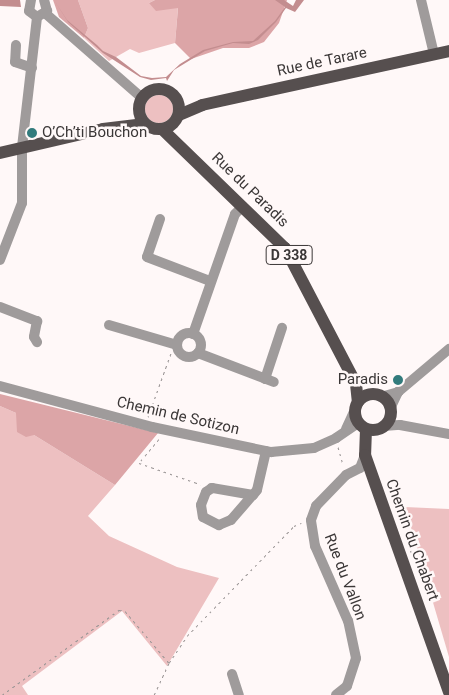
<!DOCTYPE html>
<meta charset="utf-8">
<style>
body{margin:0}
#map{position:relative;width:449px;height:695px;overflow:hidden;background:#fff8f8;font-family:Roboto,sans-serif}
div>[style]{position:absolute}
.green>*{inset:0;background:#edc0c1}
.round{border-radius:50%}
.forest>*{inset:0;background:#dca5a7}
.water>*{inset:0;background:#c38d8f}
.path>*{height:1px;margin-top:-0.5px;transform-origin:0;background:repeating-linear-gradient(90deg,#999494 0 2.5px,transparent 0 6.5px)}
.minor>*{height:10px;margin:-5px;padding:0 5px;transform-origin:5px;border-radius:5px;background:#9f9b9b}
.minor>.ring{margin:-5px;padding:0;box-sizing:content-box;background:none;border:10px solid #9f9b9b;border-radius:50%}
.major>*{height:12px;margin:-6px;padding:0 6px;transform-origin:6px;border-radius:6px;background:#564f4f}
.major>.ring{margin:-6px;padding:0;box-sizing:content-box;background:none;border:12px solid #564f4f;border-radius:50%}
.dots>*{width:14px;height:14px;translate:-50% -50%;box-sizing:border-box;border:2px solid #fff8f8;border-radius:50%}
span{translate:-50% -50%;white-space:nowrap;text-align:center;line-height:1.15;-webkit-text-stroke:5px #fff8f8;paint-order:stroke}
.shield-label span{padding:1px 4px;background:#fff8f8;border:1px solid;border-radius:4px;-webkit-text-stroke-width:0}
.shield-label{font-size:14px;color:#3b3737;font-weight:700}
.street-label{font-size:15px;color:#3b3737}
.poi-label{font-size:15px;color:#3b3737}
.left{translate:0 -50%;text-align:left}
.right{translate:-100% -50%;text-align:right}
</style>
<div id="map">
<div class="green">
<div style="clip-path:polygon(78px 0,155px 0,149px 3px,178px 7px,175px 43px,139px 53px,130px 49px,109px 61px,84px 38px,88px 28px)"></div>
<div class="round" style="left:145px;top:95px;width:28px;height:28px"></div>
<div style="clip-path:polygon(0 406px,16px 413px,34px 435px,115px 485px,88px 516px,109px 536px,177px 567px,219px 578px,167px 666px,122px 611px,22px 686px,28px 695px,0 695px)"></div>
<div style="clip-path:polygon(405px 507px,449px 509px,449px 657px)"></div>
</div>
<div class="forest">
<div style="clip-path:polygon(53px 0,78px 0,88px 28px,84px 38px,59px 17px)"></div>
<div style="clip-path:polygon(155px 0,287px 0,279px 23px,264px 42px,249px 48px,223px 48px,191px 59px,175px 43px,178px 8px,156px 11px,149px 3px)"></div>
<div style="clip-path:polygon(0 394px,158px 433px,115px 485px,34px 435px,26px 437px,17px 432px,16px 413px,0 406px)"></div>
</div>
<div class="water">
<div style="clip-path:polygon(0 0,20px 0,21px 7px,0 6px)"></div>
<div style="clip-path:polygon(54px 0,67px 20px,97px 45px,103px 51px,116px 57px,141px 76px,152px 78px,166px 77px,180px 64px,203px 50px,233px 42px,253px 41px,275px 21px,285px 7px,275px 0,284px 0,293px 6px,296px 0,304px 0,295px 12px,286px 8px,276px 22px,258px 40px,249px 44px,233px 43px,205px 51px,174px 70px,167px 81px,166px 78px,151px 80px,140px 77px,103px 53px,68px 22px)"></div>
</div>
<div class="path">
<div style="left:148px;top:417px;width:68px;rotate:-70.2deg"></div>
<div style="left:159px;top:439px;width:31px;rotate:130deg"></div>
<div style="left:139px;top:463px;width:65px;rotate:19deg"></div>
<div style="left:338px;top:447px;width:19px;rotate:74deg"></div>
<div style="left:406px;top:538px;width:40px;rotate:69.8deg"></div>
<div style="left:169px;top:663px;width:32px;rotate:-56deg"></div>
<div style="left:187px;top:636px;width:153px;rotate:-45.8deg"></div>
<div style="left:294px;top:526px;width:8px;rotate:-23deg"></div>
<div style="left:2px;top:695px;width:145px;rotate:-36deg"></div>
<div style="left:119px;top:610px;width:6px;rotate:9deg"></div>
<div style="left:125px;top:611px;width:68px;rotate:49.8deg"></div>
<div style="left:169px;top:663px;width:35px;rotate:115deg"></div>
</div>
<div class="minor">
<div style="left:31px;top:0;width:11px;rotate:100deg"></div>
<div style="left:29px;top:11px;width:10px;rotate:37deg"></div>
<div style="left:37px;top:17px;width:12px;rotate:-31deg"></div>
<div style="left:47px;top:11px;width:11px;rotate:-105deg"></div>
<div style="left:421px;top:0;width:56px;rotate:76.5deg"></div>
<div style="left:45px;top:13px;width:129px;rotate:41.2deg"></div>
<div style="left:16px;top:45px;width:17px;rotate:93deg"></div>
<div style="left:15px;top:62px;width:18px;rotate:19deg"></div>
<div style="left:160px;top:219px;width:40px;rotate:108.9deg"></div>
<div style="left:147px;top:257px;width:67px;rotate:20.9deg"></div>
<div style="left:0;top:260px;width:61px;rotate:-68.9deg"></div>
<div style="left:22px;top:203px;width:56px;rotate:-90deg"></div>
<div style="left:22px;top:147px;width:131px;rotate:-83.4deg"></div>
<div style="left:0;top:307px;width:40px;rotate:21deg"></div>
<div style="left:37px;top:321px;width:16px;rotate:101deg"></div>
<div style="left:34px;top:337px;width:6px;rotate:59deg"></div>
<div style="left:109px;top:325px;width:71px;rotate:16.4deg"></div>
<div class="ring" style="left:177px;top:333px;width:14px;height:14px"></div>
<div style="left:193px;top:334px;width:127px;rotate:-70.7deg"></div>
<div style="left:235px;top:214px;width:11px;rotate:-45deg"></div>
<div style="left:198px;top:353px;width:81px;rotate:20.9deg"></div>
<div style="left:265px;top:379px;width:54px;rotate:-71.6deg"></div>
<div style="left:0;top:386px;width:157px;rotate:15.1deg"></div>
<div style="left:152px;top:427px;width:122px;rotate:11.9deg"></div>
<div style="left:271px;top:452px;width:43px;rotate:-5.3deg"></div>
<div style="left:314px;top:448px;width:24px;rotate:-24deg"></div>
<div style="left:336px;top:438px;width:27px;rotate:-34deg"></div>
<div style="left:381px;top:397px;width:18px;rotate:-16deg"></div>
<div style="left:398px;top:392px;width:67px;rotate:-40.1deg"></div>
<div style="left:390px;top:409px;width:19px;rotate:-65deg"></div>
<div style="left:384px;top:426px;width:16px;rotate:-4deg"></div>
<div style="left:400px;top:425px;width:50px;rotate:10.4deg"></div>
<div style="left:346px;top:429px;width:21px;rotate:-65deg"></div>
<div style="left:253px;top:495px;width:42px;rotate:-170.3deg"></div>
<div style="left:212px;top:488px;width:7px;rotate:146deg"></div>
<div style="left:206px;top:492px;width:14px;rotate:111deg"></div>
<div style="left:201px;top:505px;width:12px;rotate:81deg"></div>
<div style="left:203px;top:517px;width:18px;rotate:27deg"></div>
<div style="left:219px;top:525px;width:13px;rotate:-23deg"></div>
<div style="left:231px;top:520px;width:33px;rotate:-49deg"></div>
<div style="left:253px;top:495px;width:6px;rotate:-51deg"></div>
<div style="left:257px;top:490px;width:40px;rotate:-77deg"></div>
<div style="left:232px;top:674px;width:22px;rotate:72deg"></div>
<div style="left:336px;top:695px;width:14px;rotate:-39deg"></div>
<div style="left:347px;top:686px;width:29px;rotate:-72deg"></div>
<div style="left:356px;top:658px;width:38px;rotate:-102deg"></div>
<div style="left:348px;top:621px;width:82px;rotate:-113.7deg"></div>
<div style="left:315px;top:546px;width:26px;rotate:-99deg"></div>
<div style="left:311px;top:520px;width:15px;rotate:-70deg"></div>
<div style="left:316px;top:506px;width:43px;rotate:-45.9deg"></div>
<div style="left:346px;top:475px;width:16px;rotate:-27deg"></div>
<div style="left:360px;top:468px;width:14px;rotate:-69deg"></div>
</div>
<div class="major">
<div class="ring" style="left:139px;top:89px;width:28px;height:28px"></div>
<div style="left:179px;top:115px;width:25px;rotate:-23deg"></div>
<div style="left:202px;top:105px;width:253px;rotate:-12.3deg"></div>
<div style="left:162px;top:129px;width:171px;rotate:44.1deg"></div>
<div style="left:285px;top:248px;width:153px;rotate:62.4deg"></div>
<div style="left:356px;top:384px;width:18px;rotate:84deg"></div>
<div style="left:0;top:153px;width:106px;rotate:-13.1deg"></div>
<div style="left:103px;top:129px;width:42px;rotate:-6.8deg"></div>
<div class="ring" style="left:355px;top:394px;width:24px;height:24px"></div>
<div style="left:366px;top:429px;width:26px;rotate:92deg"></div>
<div style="left:365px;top:455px;width:251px;rotate:70.5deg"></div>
</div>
<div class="dots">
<div style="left:32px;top:133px;background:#327b7c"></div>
<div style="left:398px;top:380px;background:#327b7c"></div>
</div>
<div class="shield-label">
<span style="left:289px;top:255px">D 338</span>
</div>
<div class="street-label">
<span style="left:322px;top:62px;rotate:-12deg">Rue de Tarare</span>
<span style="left:250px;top:190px;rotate:44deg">Rue du Paradis</span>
<span style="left:178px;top:416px;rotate:13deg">Chemin de Sotizon</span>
<span style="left:412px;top:540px;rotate:70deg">Chemin du Chabert</span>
<span style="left:345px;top:577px;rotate:69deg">Rue du Vallon</span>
</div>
<div class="poi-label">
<span class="left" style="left:42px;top:133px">O’Ch’ti Bouchon</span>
<span class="right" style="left:388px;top:380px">Paradis</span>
</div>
</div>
